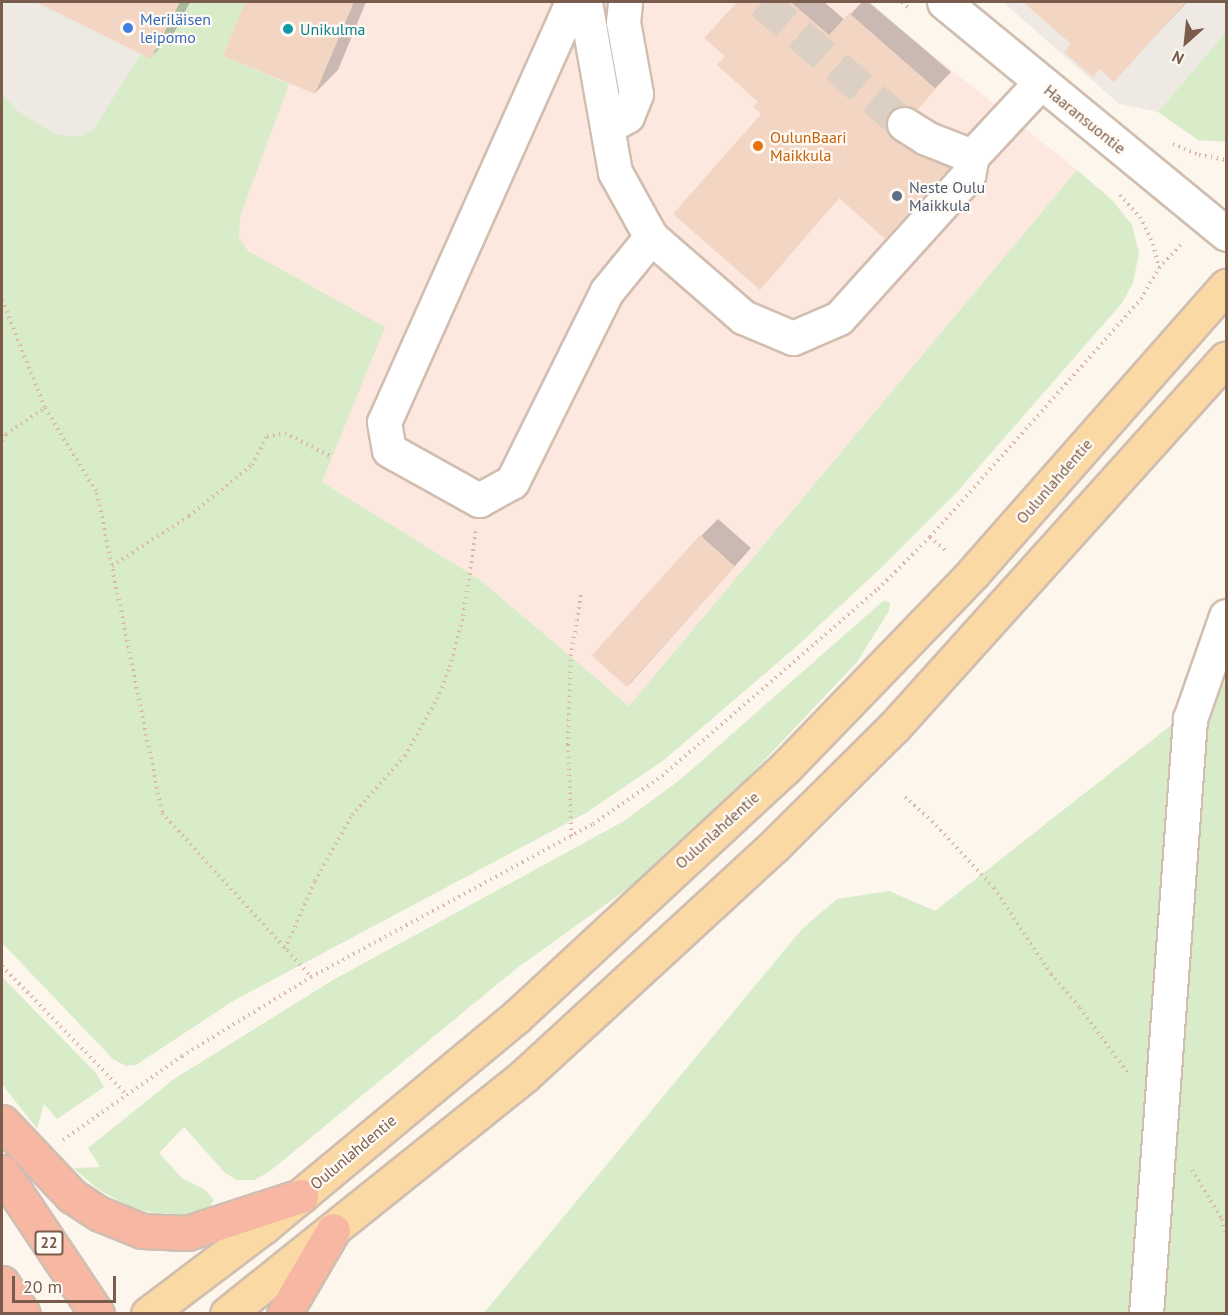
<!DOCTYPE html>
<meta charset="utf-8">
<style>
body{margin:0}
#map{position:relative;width:1228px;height:1315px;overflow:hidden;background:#fdf6ec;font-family:"PT Sans",sans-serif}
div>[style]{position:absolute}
.commercial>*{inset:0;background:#fde8e0}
.industrial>*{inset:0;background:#efe9e4}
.green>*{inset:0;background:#d8ecc9}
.shadow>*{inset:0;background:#0003}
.building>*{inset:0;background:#f3d5c3;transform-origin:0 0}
.minor-tunnel>*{height:33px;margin-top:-16.5px;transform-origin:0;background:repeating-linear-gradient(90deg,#dcd0c4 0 33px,transparent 0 49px)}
.path>*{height:4px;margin-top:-2px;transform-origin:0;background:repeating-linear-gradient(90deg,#d9b8a5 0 1.5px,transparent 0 6px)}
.roads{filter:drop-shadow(2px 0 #d1beb0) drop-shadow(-2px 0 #d1beb0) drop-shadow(0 2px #d1beb0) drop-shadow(0 -2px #d1beb0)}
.minor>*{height:33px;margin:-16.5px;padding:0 16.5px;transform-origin:16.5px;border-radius:16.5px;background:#fff}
.major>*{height:33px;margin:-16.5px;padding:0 16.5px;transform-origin:16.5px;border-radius:16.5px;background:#fbd9a5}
.highway>*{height:33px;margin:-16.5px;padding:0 16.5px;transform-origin:16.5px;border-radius:16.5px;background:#f7b7a3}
.dots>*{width:16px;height:16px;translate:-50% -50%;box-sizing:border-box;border:3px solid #fffaf3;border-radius:50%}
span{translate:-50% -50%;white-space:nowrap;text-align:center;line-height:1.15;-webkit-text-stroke:4.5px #fffaf3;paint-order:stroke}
.shield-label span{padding:2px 4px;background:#fffaf3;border:2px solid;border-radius:4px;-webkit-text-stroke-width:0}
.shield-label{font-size:15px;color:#7a5c4d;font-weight:700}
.shop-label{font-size:16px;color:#366cbe}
.left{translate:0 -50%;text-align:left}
.culture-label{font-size:16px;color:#0d838f}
.street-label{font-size:16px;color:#7a5c4d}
.food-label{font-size:16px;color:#c56008}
.service-label{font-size:16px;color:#4e5e75}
.frame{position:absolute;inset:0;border:3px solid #7a5c4d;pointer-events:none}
.north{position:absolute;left:1156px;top:12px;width:60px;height:60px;-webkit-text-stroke:4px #fffaf3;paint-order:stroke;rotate:207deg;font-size:16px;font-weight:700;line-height:24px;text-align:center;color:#7a5c4d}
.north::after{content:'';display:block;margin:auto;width:21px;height:27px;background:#7a5c4d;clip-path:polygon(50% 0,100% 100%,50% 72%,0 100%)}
.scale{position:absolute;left:12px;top:1276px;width:104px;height:27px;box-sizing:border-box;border:3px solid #7a5c4d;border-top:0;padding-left:8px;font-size:18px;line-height:21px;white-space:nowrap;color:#7a5c4d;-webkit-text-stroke:4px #fffaf3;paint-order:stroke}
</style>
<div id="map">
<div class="commercial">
<div style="clip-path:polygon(209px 2px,866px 2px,1077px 170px,629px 706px,479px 579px,322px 482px,105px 211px)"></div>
</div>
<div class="industrial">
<div style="clip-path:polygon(2px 2px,209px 2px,105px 211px,2px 143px)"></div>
<div style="clip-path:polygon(1003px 2px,1226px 2px,1226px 32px,1158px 112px,1119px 104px)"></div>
</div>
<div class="green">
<div style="clip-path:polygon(180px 2px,245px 2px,223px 56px,289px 84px,240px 217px,239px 238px,248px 251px,385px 327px,322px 482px,479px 579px,629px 706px,1077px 170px,1113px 201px,1132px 225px,1139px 253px,1133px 283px,1122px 303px,957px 492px,884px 565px,797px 646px,664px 760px,586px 813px,233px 1001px,136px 1065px,126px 1066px,113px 1059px,2px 943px,2px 93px,15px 109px,54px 134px,81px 137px,93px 130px,141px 54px,151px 58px)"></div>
<div style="clip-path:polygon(1226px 32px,1226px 142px,1198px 140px,1158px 112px)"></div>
<div style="clip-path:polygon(883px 601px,890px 602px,889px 611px,857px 662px,739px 787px,630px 887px,517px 968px,269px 1172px,254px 1180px,237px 1180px,225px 1173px,184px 1127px,159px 1153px,182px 1178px,204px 1189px,214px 1200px,209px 1208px,186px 1215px,148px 1212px,126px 1205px,98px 1189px,73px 1168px,100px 1167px,88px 1148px,174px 1079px,333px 980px,624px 821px,681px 779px)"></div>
<div style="clip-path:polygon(1226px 682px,1226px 1313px,483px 1314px,802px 929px,837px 899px,889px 891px,935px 911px)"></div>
<div style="clip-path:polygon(2px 977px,96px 1073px,104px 1087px,57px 1119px,44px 1104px,37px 1129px,2px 1084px)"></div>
</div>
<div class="shadow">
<div style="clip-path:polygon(40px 2px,190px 2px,173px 35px,151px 57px)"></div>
<div style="clip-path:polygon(247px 2px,366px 2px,338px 70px,315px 93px,225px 55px)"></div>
<div style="clip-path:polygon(739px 2px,824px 2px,845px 20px,862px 2px,869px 2px,951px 72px,932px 92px,901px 105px,903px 117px,963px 152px,901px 221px,840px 197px,760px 288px,763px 114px,760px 101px,727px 56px,707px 38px)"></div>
<div style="clip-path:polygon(1025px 2px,1187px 2px,1114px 80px)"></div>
<div style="clip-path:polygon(718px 519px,751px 548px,628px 686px,701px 536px)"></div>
</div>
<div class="building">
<div style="clip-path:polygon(36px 2px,180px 2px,151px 59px)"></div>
<div style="clip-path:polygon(245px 2px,354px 2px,315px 94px,223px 56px)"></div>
<div style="clip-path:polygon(737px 2px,791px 2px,829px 35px,849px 13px,936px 89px,917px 110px,905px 105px,895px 108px,889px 113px,885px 123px,888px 133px,916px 154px,949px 168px,885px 239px,839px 198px,760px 290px,673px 214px,761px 114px,753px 107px,758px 102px,717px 65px,725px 56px,704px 38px)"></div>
<div style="clip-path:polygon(1023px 2px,1186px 2px,1114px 82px,1099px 69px,1093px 77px,1064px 52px,1071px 44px)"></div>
<div style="left:700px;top:535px;width:47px;height:162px;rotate:42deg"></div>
</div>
<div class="minor-tunnel">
<div style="left:762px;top:2px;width:187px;rotate:40.7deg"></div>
</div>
<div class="path">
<div style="left:902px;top:2px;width:11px;rotate:41deg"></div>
<div style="left:1173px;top:144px;width:28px;rotate:23deg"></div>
<div style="left:1199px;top:155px;width:27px;rotate:10deg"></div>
<div style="left:1120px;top:195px;width:30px;rotate:48deg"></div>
<div style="left:1140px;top:217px;width:30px;rotate:64deg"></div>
<div style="left:1153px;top:244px;width:25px;rotate:76deg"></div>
<div style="left:2px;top:300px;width:116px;rotate:68.3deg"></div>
<div style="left:45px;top:408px;width:100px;rotate:58.5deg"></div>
<div style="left:97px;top:493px;width:327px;rotate:78.5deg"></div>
<div style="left:162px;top:813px;width:222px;rotate:47.7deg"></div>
<div style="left:2px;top:441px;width:8px;rotate:-60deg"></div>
<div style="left:6px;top:434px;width:47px;rotate:-33.7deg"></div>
<div style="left:930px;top:537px;width:23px;rotate:41deg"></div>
<div style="left:112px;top:566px;width:92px;rotate:-33deg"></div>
<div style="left:189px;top:516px;width:81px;rotate:-39deg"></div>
<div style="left:252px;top:465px;width:33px;rotate:-63deg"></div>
<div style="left:267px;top:436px;width:18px;rotate:-9deg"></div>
<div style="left:285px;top:433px;width:53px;rotate:27.1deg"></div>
<div style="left:905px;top:797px;width:36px;rotate:42deg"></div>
<div style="left:932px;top:821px;width:91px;rotate:47.2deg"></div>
<div style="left:994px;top:888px;width:103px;rotate:56.5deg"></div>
<div style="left:1051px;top:974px;width:45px;rotate:49.5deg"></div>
<div style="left:1080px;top:1008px;width:81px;rotate:53.6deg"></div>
<div style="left:571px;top:836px;width:91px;rotate:-91.9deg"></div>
<div style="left:568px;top:745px;width:89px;rotate:-88.1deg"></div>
<div style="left:571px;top:656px;width:63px;rotate:-80.8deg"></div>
<div style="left:285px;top:949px;width:74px;rotate:-66.2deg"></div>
<div style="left:315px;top:881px;width:76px;rotate:-60.7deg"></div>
<div style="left:352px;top:815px;width:79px;rotate:-48.1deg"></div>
<div style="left:405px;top:756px;width:65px;rotate:-60.7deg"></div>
<div style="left:437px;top:699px;width:35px;rotate:-68deg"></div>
<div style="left:450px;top:667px;width:53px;rotate:-75.7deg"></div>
<div style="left:463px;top:616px;width:86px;rotate:-81.3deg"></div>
<div style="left:2px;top:966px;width:178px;rotate:45.9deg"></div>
<div style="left:63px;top:1140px;width:146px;rotate:-35.2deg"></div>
<div style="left:182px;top:1056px;width:151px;rotate:-31.5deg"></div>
<div style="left:311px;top:977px;width:321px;rotate:-28.5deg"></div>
<div style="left:593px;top:824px;width:84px;rotate:-34.8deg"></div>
<div style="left:662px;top:776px;width:286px;rotate:-40.9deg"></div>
<div style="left:878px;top:589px;width:74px;rotate:-45deg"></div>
<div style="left:930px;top:537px;width:318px;rotate:-48.4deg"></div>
<div style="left:1141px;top:299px;width:36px;rotate:-60deg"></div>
<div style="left:1159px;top:268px;width:35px;rotate:-47deg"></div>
<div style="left:1192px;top:1170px;width:57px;rotate:58.5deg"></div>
<div style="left:1222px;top:1219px;width:16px;rotate:76deg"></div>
</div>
<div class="roads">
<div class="minor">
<div style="left:572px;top:2px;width:460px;rotate:114.1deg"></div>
<div style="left:384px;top:422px;width:28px;rotate:80deg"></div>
<div style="left:389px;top:450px;width:103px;rotate:29.1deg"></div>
<div style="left:479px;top:500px;width:38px;rotate:-29deg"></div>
<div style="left:512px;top:482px;width:213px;rotate:-63.6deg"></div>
<div style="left:607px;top:291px;width:70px;rotate:-50.8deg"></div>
<div style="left:585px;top:2px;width:173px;rotate:80deg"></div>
<div style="left:615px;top:172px;width:74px;rotate:61deg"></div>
<div style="left:651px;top:237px;width:122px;rotate:41deg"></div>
<div style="left:743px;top:317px;width:54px;rotate:22.8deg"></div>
<div style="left:793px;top:338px;width:50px;rotate:-23.5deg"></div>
<div style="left:839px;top:318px;width:193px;rotate:-47.9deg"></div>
<div style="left:968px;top:175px;width:19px;rotate:-78deg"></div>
<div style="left:972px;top:156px;width:100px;rotate:-47deg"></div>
<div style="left:944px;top:2px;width:365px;rotate:39.4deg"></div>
<div style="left:904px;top:124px;width:26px;rotate:32deg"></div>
<div style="left:926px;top:138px;width:49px;rotate:21.4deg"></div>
<div style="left:607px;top:127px;width:23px;rotate:-29deg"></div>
<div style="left:627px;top:116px;width:24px;rotate:-68deg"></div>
<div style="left:636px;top:94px;width:73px;rotate:-100.2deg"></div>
<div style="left:623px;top:22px;width:20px;rotate:-84deg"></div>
<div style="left:1146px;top:1314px;width:597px;rotate:-85.77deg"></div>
<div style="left:1190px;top:719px;width:109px;rotate:-70.7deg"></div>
</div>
<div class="major">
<div style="left:148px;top:1314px;width:144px;rotate:-37.1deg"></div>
<div style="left:263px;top:1227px;width:329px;rotate:-39.7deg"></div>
<div style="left:516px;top:1017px;width:365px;rotate:-42.8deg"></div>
<div style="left:784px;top:769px;width:272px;rotate:-46deg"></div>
<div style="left:973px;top:573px;width:383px;rotate:-48.6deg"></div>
<div style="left:227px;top:1314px;width:382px;rotate:-38.7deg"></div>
<div style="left:525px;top:1075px;width:340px;rotate:-42.6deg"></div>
<div style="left:775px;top:845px;width:168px;rotate:-44.8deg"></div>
<div style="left:894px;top:727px;width:496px;rotate:-48deg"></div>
</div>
<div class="highway">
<div style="left:2px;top:1122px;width:102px;rotate:46.6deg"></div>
<div style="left:72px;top:1196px;width:33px;rotate:33deg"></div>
<div style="left:100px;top:1214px;width:45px;rotate:22deg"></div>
<div style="left:142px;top:1231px;width:45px;rotate:2.5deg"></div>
<div style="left:187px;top:1233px;width:120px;rotate:-18deg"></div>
<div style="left:2px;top:1172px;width:171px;rotate:56.2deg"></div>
<div style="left:2px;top:1283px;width:37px;rotate:56deg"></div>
<div style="left:284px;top:1314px;width:97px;rotate:-59.7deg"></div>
</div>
</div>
<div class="dots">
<div style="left:128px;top:28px;background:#3f7fe0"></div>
<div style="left:288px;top:29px;background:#0f9aa8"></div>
<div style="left:758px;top:146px;background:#e8710a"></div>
<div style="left:897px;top:196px;background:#5c6f8a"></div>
</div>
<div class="shield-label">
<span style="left:49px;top:1243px">22</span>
</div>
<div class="shop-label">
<span class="left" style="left:140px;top:28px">Meriläisen<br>leipomo</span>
</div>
<div class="culture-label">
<span class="left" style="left:300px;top:29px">Unikulma</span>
</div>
<div class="street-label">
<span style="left:1085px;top:119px;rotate:39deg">Haaransuontie</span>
<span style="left:1054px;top:481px;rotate:-49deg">Oulunlahdentie</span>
<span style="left:717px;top:830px;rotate:-42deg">Oulunlahdentie</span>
<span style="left:353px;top:1152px;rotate:-40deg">Oulunlahdentie</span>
</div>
<div class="food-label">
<span class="left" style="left:770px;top:146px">OulunBaari<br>Maikkula</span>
</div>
<div class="service-label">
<span class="left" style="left:909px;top:196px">Neste Oulu<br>Maikkula</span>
</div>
<div class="frame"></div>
<div class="north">N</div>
<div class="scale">20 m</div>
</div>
